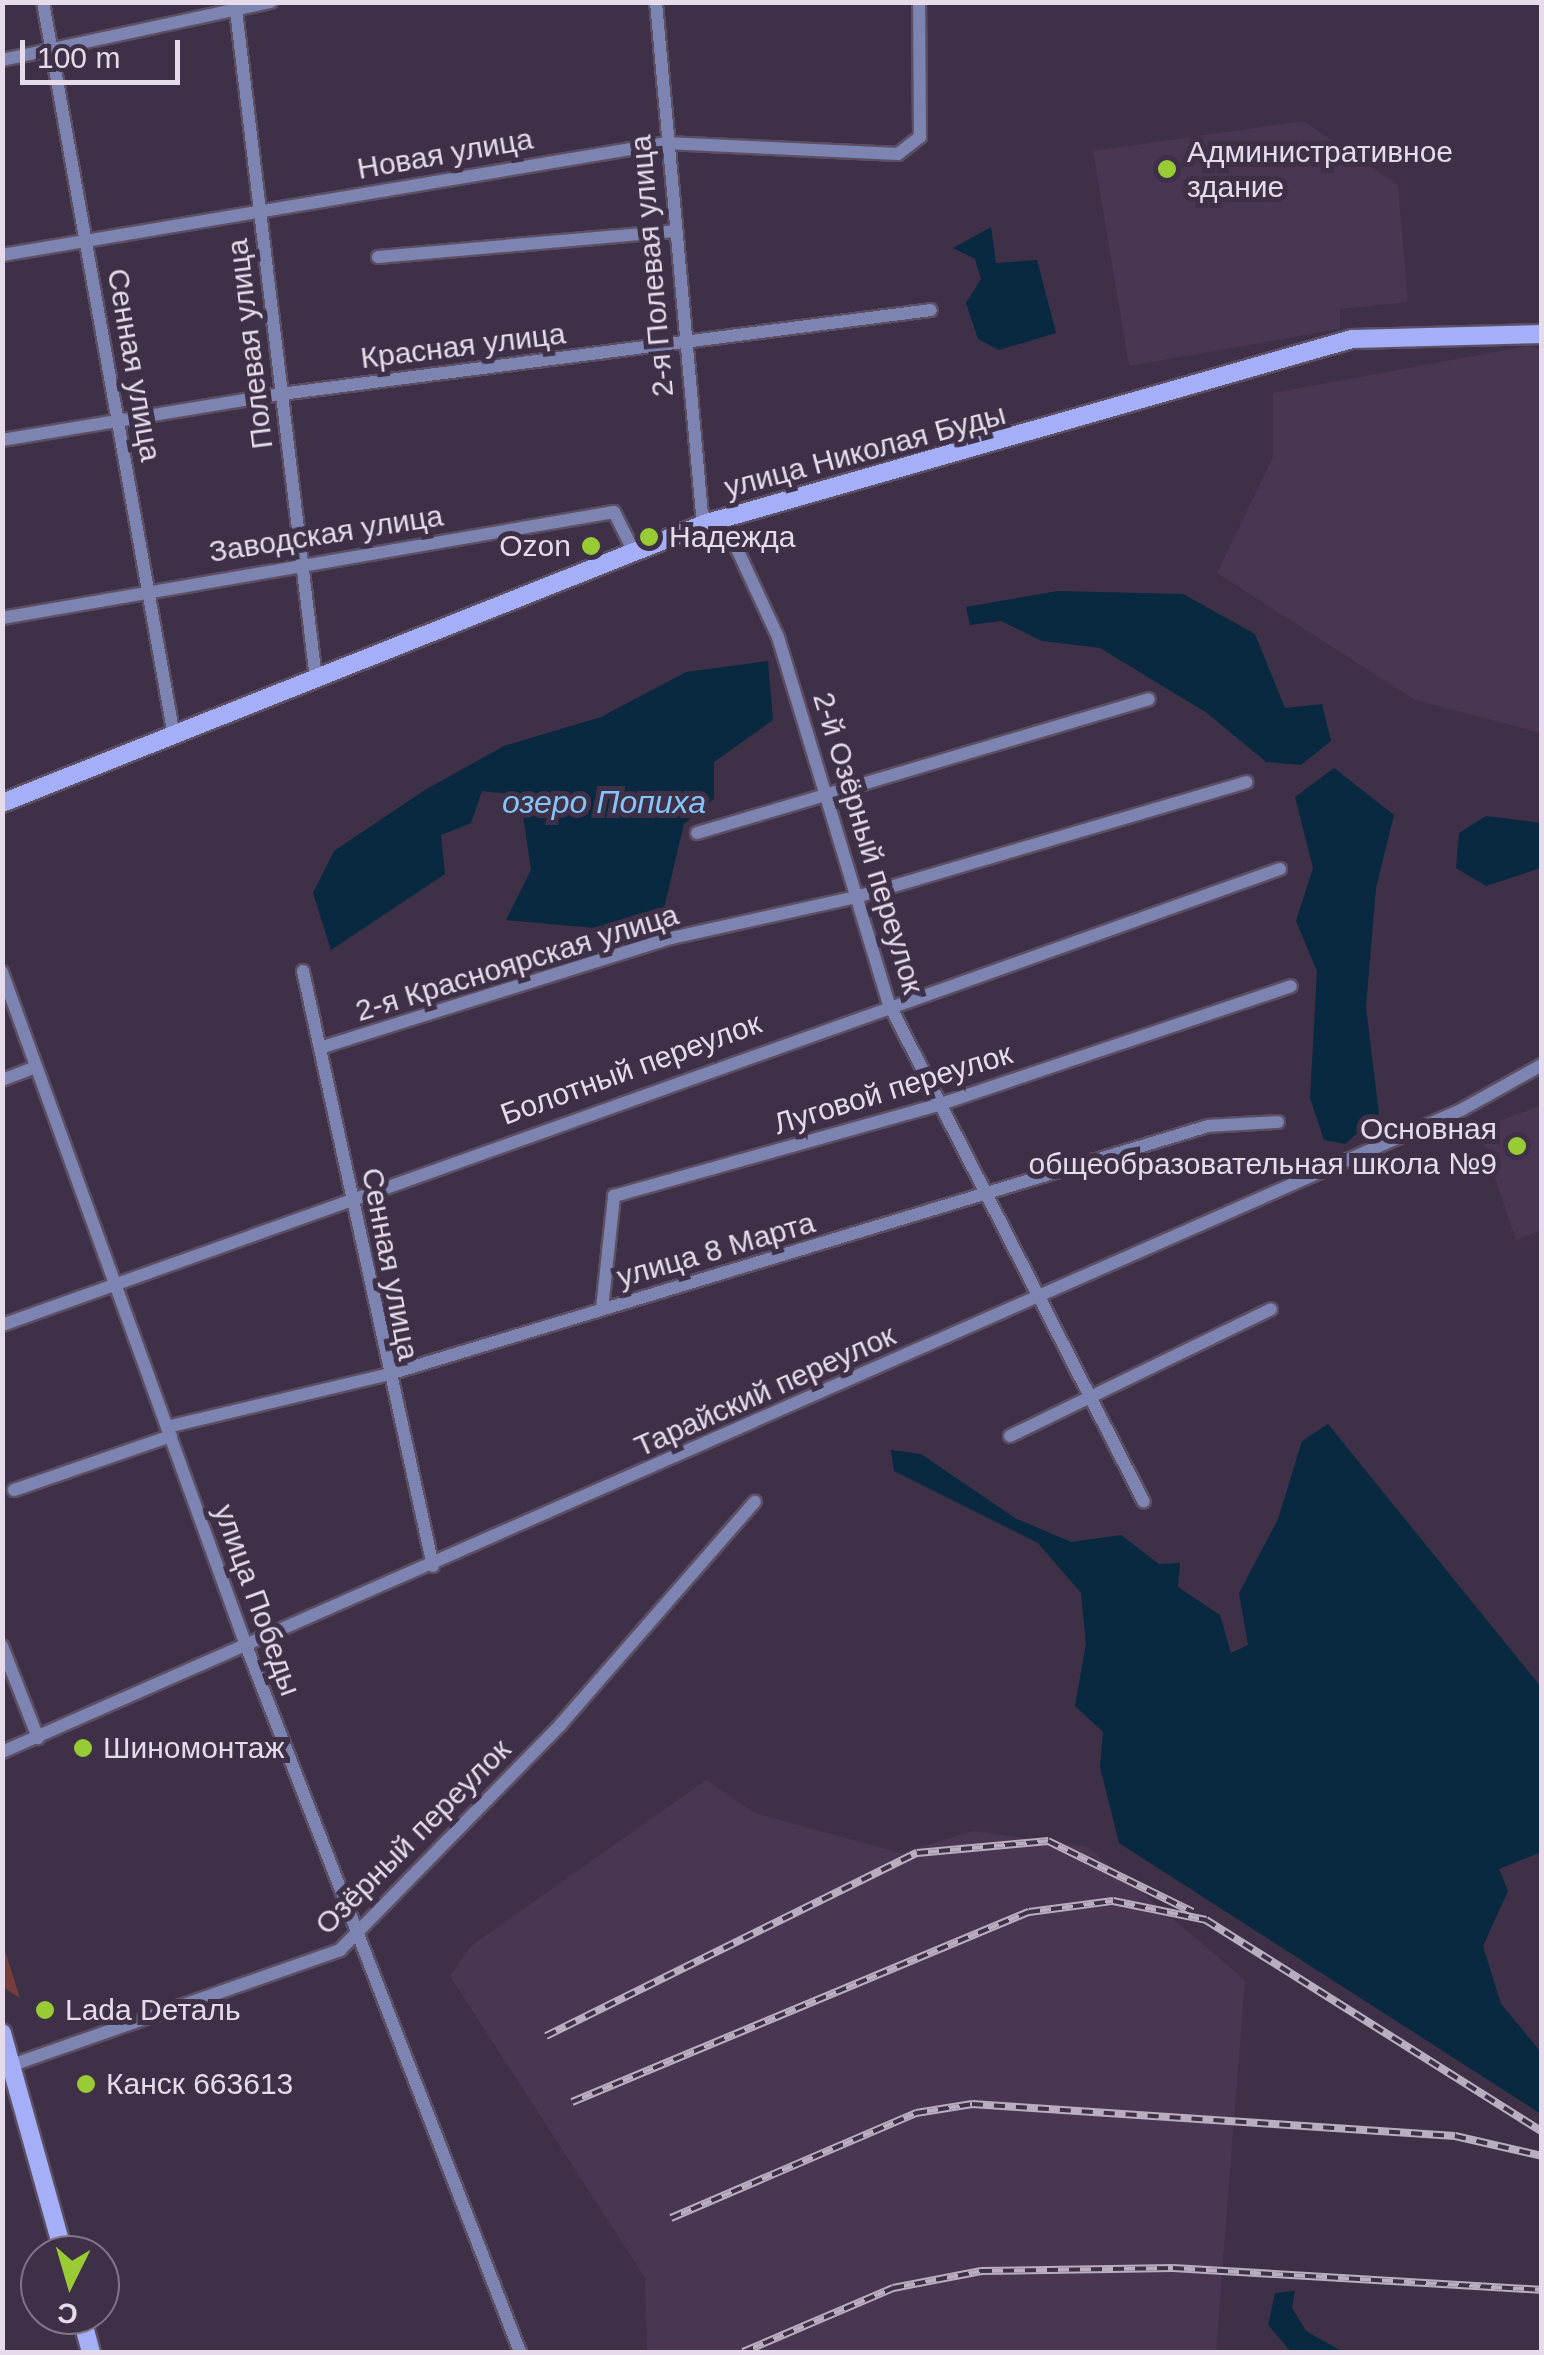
<!DOCTYPE html>
<meta charset="utf-8">
<style>
body{margin:0}
#map{position:relative;width:1544px;height:2355px;overflow:hidden;background:#3e3047;font-family:Arial,sans-serif}
div>[style]{position:absolute}
.built>*{inset:0;background:#483653}
.green>*{inset:0;background:#763d3c}
.water>*{inset:0;background:#082940}
.roads{filter:drop-shadow(2px 0 #5c4f64) drop-shadow(-2px 0 #5c4f64) drop-shadow(0 2px #5c4f64) drop-shadow(0 -2px #5c4f64)}
.street>*{height:12px;margin:-6px;padding:0 6px;transform-origin:6px;border-radius:6px;background:#7d84b2}
.secondary>*{height:18px;margin:-9px;padding:0 9px;transform-origin:9px;border-radius:9px;background:#a5aff8}
.rail>*{height:8px;margin-top:-4px;transform-origin:0;background:repeating-linear-gradient(90deg,#3e3047 0 11px,#b9aebf 0 22px);box-sizing:border-box;border-block:2px solid #b9aebf}
.dots>*{width:28px;height:28px;translate:-50% -50%;box-sizing:border-box;border:5px solid #3e3047;border-radius:50%}
span{translate:-50% -50%;white-space:nowrap;text-align:center;line-height:1.15;-webkit-text-stroke:10px #3e3047;paint-order:stroke}
.poi-label{font-size:30px;color:#e5dbea}
.left{translate:0 -50%;text-align:left}
.right{translate:-100% -50%;text-align:right}
.street-label{font-size:30px;color:#e5dbea}
.water-label{font-size:32px;color:#84c6f9;font-style:italic}
.frame{position:absolute;inset:0;border:5px solid #e5dbea;pointer-events:none}
.north{position:absolute;left:20px;top:2235px;width:100px;height:100px;box-sizing:border-box;background:#3e3047;border:2px solid #817488;border-radius:50%;rotate:185deg;font-size:28px;font-weight:700;line-height:40px;text-align:center;color:#e5dbea}
.north::after{content:'';display:block;margin:auto;width:35px;height:45px;background:#99cb35;clip-path:polygon(50% 0,100% 100%,50% 72%,0 100%)}
.scale{position:absolute;left:20px;top:40px;width:160px;height:45px;box-sizing:border-box;border:5px solid #e5dbea;border-top:0;padding-left:12px;font-size:30px;line-height:35px;white-space:nowrap;color:#e5dbea;-webkit-text-stroke:8px #3e3047;paint-order:stroke}
</style>
<div id="map">
<div class="built">
<div style="clip-path:polygon(1303px 121px,1398px 185px,1408px 302px,1340px 309px,1340px 329px,1129px 366px,1093px 151px)"></div>
<div style="clip-path:polygon(1527px 346px,1542px 349px,1541px 733px,1415px 700px,1217px 573px,1273px 457px,1273px 393px)"></div>
<div style="clip-path:polygon(1541px 1105px,1541px 1230px,1516px 1240px,1479px 1129px)"></div>
<div style="clip-path:polygon(706px 1780px,755px 1813px,901px 1853px,973px 1831px,1088px 1847px,1245px 1980px,1216px 2352px,647px 2352px,645px 2278px,450px 1976px,471px 1946px)"></div>
</div>
<div class="green">
<div style="clip-path:polygon(3px 1945px,20px 1998px,3px 1987px)"></div>
</div>
<div class="water">
<div style="clip-path:polygon(991px 227px,996px 263px,1037px 260px,1056px 333px,999px 350px,978px 339px,966px 303px,981px 279px,975px 259px,953px 248px)"></div>
<div style="clip-path:polygon(1058px 591px,1183px 594px,1255px 634px,1285px 708px,1322px 704px,1331px 741px,1301px 765px,1266px 762px,1207px 713px,1100px 648px,1042px 641px,1001px 621px,970px 625px,966px 607px)"></div>
<div style="clip-path:polygon(768px 661px,773px 720px,714px 762px,714px 799px,684px 824px,664px 908px,617px 930px,506px 920px,531px 870px,520px 795px,482px 791px,471px 823px,441px 835px,445px 874px,331px 950px,313px 893px,334px 851px,425px 790px,504px 746px,601px 717px,686px 672px)"></div>
<div style="clip-path:polygon(1334px 768px,1394px 815px,1376px 888px,1366px 1007px,1379px 1114px,1345px 1144px,1324px 1140px,1310px 1098px,1317px 971px,1296px 921px,1313px 868px,1295px 797px)"></div>
<div style="clip-path:polygon(1486px 816px,1541px 823px,1541px 868px,1486px 886px,1456px 868px,1459px 833px)"></div>
<div style="clip-path:polygon(1328px 1424px,1541px 1687px,1541px 1852px,1499px 1869px,1508px 1891px,1483px 1946px,1501px 2004px,1541px 2052px,1541px 2114px,1119px 1843px,1100px 1767px,1103px 1732px,1075px 1706px,1086px 1644px,1081px 1593px,1038px 1543px,894px 1471px,891px 1450px,921px 1454px,1015px 1518px,1071px 1542px,1121px 1535px,1159px 1564px,1180px 1563px,1178px 1587px,1220px 1615px,1231px 1653px,1248px 1645px,1239px 1593px,1278px 1519px,1302px 1441px)"></div>
<div style="clip-path:polygon(1295px 2291px,1292px 2308px,1306px 2331px,1343px 2352px,1291px 2352px,1268px 2325px,1275px 2293px)"></div>
</div>
<div class="roads">
<div class="street">
<div style="left:43px;top:2px;width:746px;rotate:79.88deg"></div>
<div style="left:235px;top:2px;width:682px;rotate:83.18deg"></div>
<div style="left:656px;top:2px;width:514px;rotate:84.87deg"></div>
<div style="left:702px;top:514px;width:49px;rotate:45deg"></div>
<div style="left:737px;top:549px;width:97px;rotate:65deg"></div>
<div style="left:778px;top:637px;width:383px;rotate:73.2deg"></div>
<div style="left:889px;top:1004px;width:559px;rotate:62.89deg"></div>
<div style="left:2px;top:60px;width:275px;rotate:-12.2deg"></div>
<div style="left:2px;top:255px;width:673px;rotate:-9.57deg"></div>
<div style="left:666px;top:143px;width:232px;rotate:2.7deg"></div>
<div style="left:898px;top:154px;width:28px;rotate:-38deg"></div>
<div style="left:920px;top:137px;width:135px;rotate:-90.4deg"></div>
<div style="left:378px;top:257px;width:297px;rotate:-5deg"></div>
<div style="left:2px;top:440px;width:283px;rotate:-9.4deg"></div>
<div style="left:281px;top:394px;width:655px;rotate:-7.36deg"></div>
<div style="left:2px;top:618px;width:621px;rotate:-9.83deg"></div>
<div style="left:614px;top:512px;width:42px;rotate:63.4deg"></div>
<div style="left:697px;top:833px;width:471px;rotate:-16.5deg"></div>
<div style="left:303px;top:971px;width:609px;rotate:77.68deg"></div>
<div style="left:2px;top:972px;width:719px;rotate:70.08deg"></div>
<div style="left:247px;top:1648px;width:755px;rotate:68.8deg"></div>
<div style="left:323px;top:1047px;width:365px;rotate:-17.4deg"></div>
<div style="left:671px;top:938px;width:189px;rotate:-12.5deg"></div>
<div style="left:856px;top:897px;width:407px;rotate:-16.4deg"></div>
<div style="left:2px;top:1080px;width:36px;rotate:-21deg"></div>
<div style="left:602px;top:1309px;width:114px;rotate:-83.9deg"></div>
<div style="left:614px;top:1196px;width:340px;rotate:-15.7deg"></div>
<div style="left:941px;top:1104px;width:369px;rotate:-18.6deg"></div>
<div style="left:2px;top:1325px;width:1357px;rotate:-19.64deg"></div>
<div style="left:167px;top:1427px;width:225px;rotate:-13.4deg"></div>
<div style="left:386px;top:1375px;width:859px;rotate:-16.85deg"></div>
<div style="left:1208px;top:1126px;width:70px;rotate:-3.3deg"></div>
<div style="left:1010px;top:1436px;width:290px;rotate:-25.9deg"></div>
<div style="left:14px;top:1490px;width:166px;rotate:-19deg"></div>
<div style="left:2px;top:1646px;width:99px;rotate:68.6deg"></div>
<div style="left:2px;top:1752px;width:1594px;rotate:-23.75deg"></div>
<div style="left:1461px;top:1110px;width:93px;rotate:-29.1deg"></div>
<div style="left:12px;top:2065px;width:348px;rotate:-19.3deg"></div>
<div style="left:340px;top:1950px;width:316px;rotate:-45.6deg"></div>
<div style="left:561px;top:1724px;width:295px;rotate:-48.9deg"></div>
</div>
<div class="secondary">
<div style="left:2px;top:803px;width:759px;rotate:-21.66deg"></div>
<div style="left:707px;top:523px;width:671px;rotate:-15.92deg"></div>
<div style="left:1352px;top:339px;width:190px;rotate:-1.5deg"></div>
<div style="left:2px;top:2033px;width:230px;rotate:74.4deg"></div>
<div style="left:81px;top:2315px;width:38px;rotate:75deg"></div>
</div>
</div>
<div class="rail">
<div style="left:546px;top:2036px;width:414px;rotate:-26.3deg"></div>
<div style="left:917px;top:1853px;width:132px;rotate:-5.2deg"></div>
<div style="left:1048px;top:1841px;width:161px;rotate:26.1deg"></div>
<div style="left:572px;top:2102px;width:495px;rotate:-22.6deg"></div>
<div style="left:1029px;top:1912px;width:85px;rotate:-7.5deg"></div>
<div style="left:1113px;top:1901px;width:95px;rotate:11.5deg"></div>
<div style="left:1206px;top:1920px;width:397px;rotate:32.2deg"></div>
<div style="left:671px;top:2218px;width:267px;rotate:-23.2deg"></div>
<div style="left:916px;top:2113px;width:57px;rotate:-9.1deg"></div>
<div style="left:972px;top:2104px;width:484px;rotate:3.8deg"></div>
<div style="left:1455px;top:2136px;width:89px;rotate:12.9deg"></div>
<div style="left:743px;top:2352px;width:163px;rotate:-23.1deg"></div>
<div style="left:893px;top:2288px;width:90px;rotate:-10.9deg"></div>
<div style="left:981px;top:2271px;width:192px;rotate:-0.9deg"></div>
<div style="left:1173px;top:2268px;width:370px;rotate:3.4deg"></div>
</div>
<div class="dots">
<div style="left:1167px;top:169px;background:#99cb35"></div>
<div style="left:649px;top:537px;background:#99cb35"></div>
<div style="left:591px;top:546px;background:#99cb35"></div>
<div style="left:1517px;top:1146px;background:#99cb35"></div>
<div style="left:83px;top:1748px;background:#99cb35"></div>
<div style="left:45px;top:2010px;background:#99cb35"></div>
<div style="left:86px;top:2084px;background:#99cb35"></div>
</div>
<div class="poi-label">
<span class="left" style="left:1187px;top:169px">Административное<br>здание</span>
<span class="left" style="left:669px;top:537px">Надежда</span>
<span class="right" style="left:571px;top:546px">Ozon</span>
<span class="right" style="left:1497px;top:1146px">Основная<br>общеобразовательная школа №9</span>
<span class="left" style="left:103px;top:1748px">Шиномонтаж</span>
<span class="left" style="left:65px;top:2010px">Lada Dеталь</span>
<span class="left" style="left:106px;top:2084px">Канск 663613</span>
</div>
<div class="street-label">
<span style="left:445px;top:154px;rotate:-10deg">Новая улица</span>
<span style="left:652px;top:266px;rotate:-95deg">2-я Полевая улица</span>
<span style="left:250px;top:344px;rotate:-97deg">Полевая улица</span>
<span style="left:463px;top:346px;rotate:-7deg">Красная улица</span>
<span style="left:134px;top:365px;rotate:80deg">Сенная улица</span>
<span style="left:865px;top:451px;rotate:-15deg">улица Николая Буды</span>
<span style="left:326px;top:534px;rotate:-9deg">Заводская улица</span>
<span style="left:868px;top:843px;rotate:73deg">2-й Озёрный переулок</span>
<span style="left:517px;top:963px;rotate:-17deg">2-я Красноярская улица</span>
<span style="left:631px;top:1069px;rotate:-20deg">Болотный переулок</span>
<span style="left:893px;top:1089px;rotate:-17deg">Луговой переулок</span>
<span style="left:716px;top:1250px;rotate:-16deg">улица 8 Марта</span>
<span style="left:390px;top:1264px;rotate:79deg">Сенная улица</span>
<span style="left:765px;top:1391px;rotate:-24deg">Тарайский переулок</span>
<span style="left:257px;top:1600px;rotate:70deg">улица Победы</span>
<span style="left:413px;top:1837px;rotate:-45deg">Озёрный переулок</span>
</div>
<div class="water-label">
<span style="left:604px;top:802px">озеро Попиха</span>
</div>
<div class="frame"></div>
<div class="north">С</div>
<div class="scale">100 m</div>
</div>
